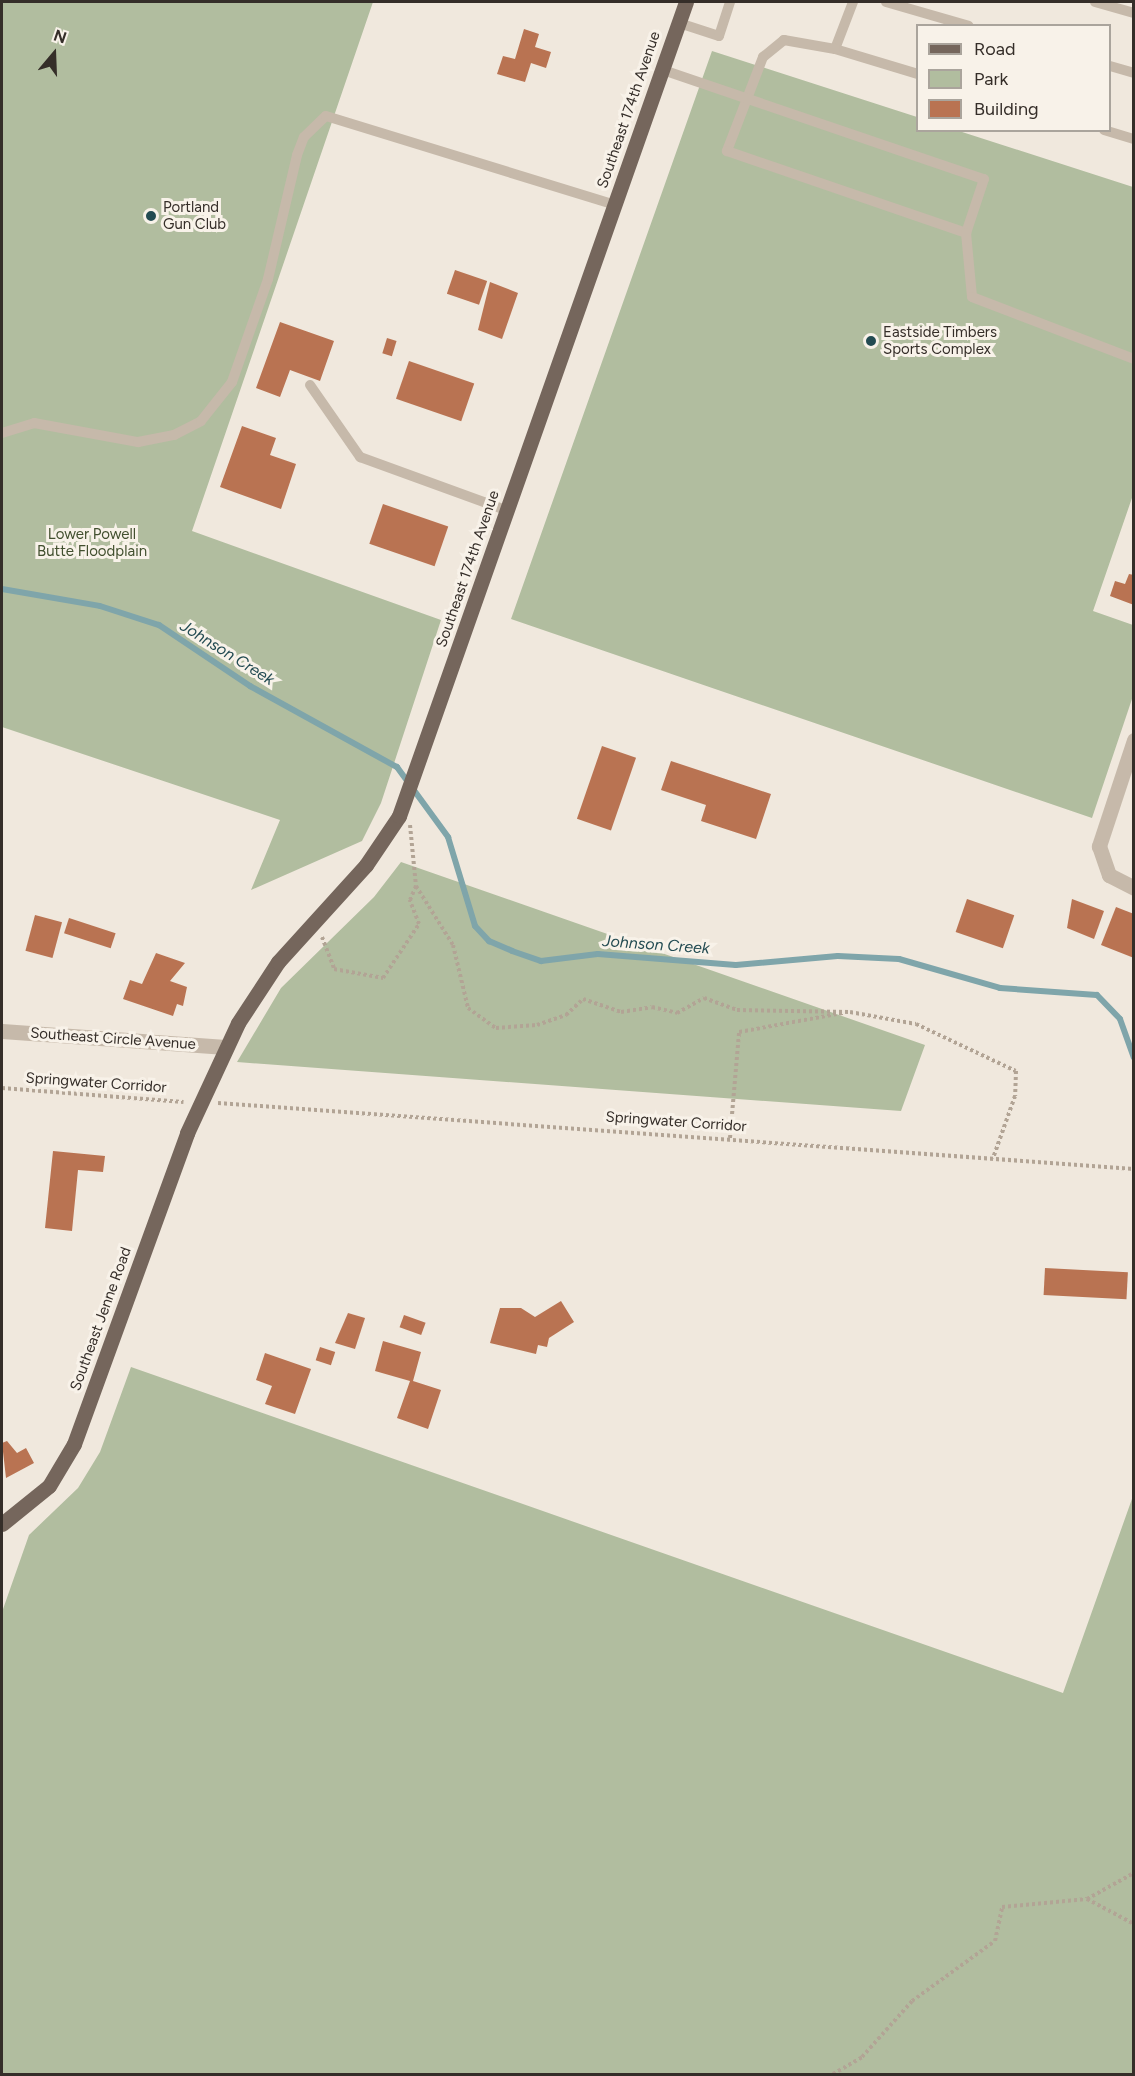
<!DOCTYPE html>
<style>
body{margin:0}
#map{position:relative;width:1135px;height:2076px;overflow:hidden;background:#f0e8dd;font-family:Figtree,sans-serif}
div>[style]{position:absolute}
.green>*{inset:0;background:#b1bd9f}
.stream>*{height:6px;margin:-3px;padding:0 3px;transform-origin:3px;border-radius:3px;background:#7fa5aa}
.building>*{inset:0;background:#b97352;transform-origin:0 0}
.path>*{height:4px;margin-top:-2px;transform-origin:0;background:repeating-linear-gradient(90deg,#b2a495 0 3px,transparent 0 6px)}
.lane>*{height:10px;margin:-5px;padding:0 5px;transform-origin:5px;border-radius:5px;background:#c6b9aa}
.street>*{height:15px;margin:-7.5px;padding:0 7.5px;transform-origin:7.5px;border-radius:7.5px;background:#c6b9aa}
.primary>*{height:15px;margin:-7.5px;padding:0 7.5px;transform-origin:7.5px;border-radius:7.5px;background:#75665c}
.dots>*{width:16px;height:16px;translate:-50% -50%;box-sizing:border-box;border:3px solid #f8f2e9;border-radius:50%}
span{translate:-50% -50%;white-space:nowrap;text-align:center;line-height:1.15;-webkit-text-stroke:6px #f8f2e9;paint-order:stroke}
.street-label{font-size:15px;color:#352e29}
.poi-label{font-size:15px;color:#352e29}
.left{translate:0 -50%;text-align:left}
.park-label{font-size:15px;color:#42502f}
.water-label{font-size:16px;color:#234b52;font-style:italic}
.frame{position:absolute;inset:0;border:3px solid #352e29;pointer-events:none}
.legend{position:absolute;left:916px;top:24px;width:195px;height:108px;box-sizing:border-box;background:#f8f2e9;border:2px solid #aaa49c;margin:0;padding:8px 10px;list-style:none;font-size:18px;color:#352e29}
.legend li{display:flex;align-items:center;gap:12px;height:30px}
.legend b{width:30px;border:2px solid #aaa49c}
.north{position:absolute;left:24px;top:24px;width:60px;height:60px;-webkit-text-stroke:4px #f8f2e9;paint-order:stroke;rotate:19deg;font-size:16px;font-weight:700;line-height:24px;text-align:center;color:#352e29}
.north::after{content:'';display:block;margin:auto;width:21px;height:27px;background:#352e29;clip-path:polygon(50% 0,100% 100%,50% 72%,0 100%)}
</style>
<div id="map">
<div class="green">
<div style="clip-path:polygon(2px 2px,373px 2px,192px 531px,441px 620px,381px 803px,362px 841px,251px 890px,280px 820px,2px 727px)"></div>
<div style="clip-path:polygon(712px 51px,917px 117px,918px 130px,959px 131px,1133px 187px,1133px 495px,1093px 611px,1133px 625px,1133px 696px,1092px 818px,511px 619px)"></div>
<div style="clip-path:polygon(401px 862px,925px 1045px,901px 1111px,237px 1062px,281px 988px,374px 897px)"></div>
<div style="clip-path:polygon(131px 1367px,1063px 1693px,1133px 1496px,1133px 2074px,2px 2074px,2px 1612px,29px 1535px,78px 1488px,100px 1452px)"></div>
</div>
<div class="stream">
<div style="left:2px;top:589px;width:99px;rotate:9.8deg"></div>
<div style="left:100px;top:606px;width:62px;rotate:17.9deg"></div>
<div style="left:159px;top:625px;width:110px;rotate:33.8deg"></div>
<div style="left:250px;top:686px;width:168px;rotate:28.9deg"></div>
<div style="left:397px;top:767px;width:87px;rotate:53.9deg"></div>
<div style="left:448px;top:837px;width:93px;rotate:73.1deg"></div>
<div style="left:475px;top:926px;width:21px;rotate:47deg"></div>
<div style="left:489px;top:941px;width:25px;rotate:23deg"></div>
<div style="left:512px;top:951px;width:31px;rotate:19deg"></div>
<div style="left:541px;top:961px;width:57px;rotate:-7deg"></div>
<div style="left:598px;top:954px;width:138px;rotate:4.6deg"></div>
<div style="left:736px;top:965px;width:102px;rotate:-5deg"></div>
<div style="left:838px;top:956px;width:61px;rotate:2.8deg"></div>
<div style="left:899px;top:959px;width:105px;rotate:16deg"></div>
<div style="left:1000px;top:988px;width:97px;rotate:4.1deg"></div>
<div style="left:1097px;top:995px;width:33px;rotate:46deg"></div>
<div style="left:1120px;top:1019px;width:41px;rotate:70.3deg"></div>
</div>
<div class="building">
<div style="clip-path:polygon(524px 29px,539px 34px,535px 47px,551px 52px,546px 68px,531px 63px,525px 82px,497px 74px,503px 56px,515px 59px)"></div>
<div style="left:455px;top:270px;width:34px;height:25px;rotate:19deg"></div>
<div style="clip-path:polygon(490px 282px,518px 293px,502px 339px,478px 330px)"></div>
<div style="clip-path:polygon(280px 322px,334px 341px,320px 381px,290px 370px,280px 397px,256px 388px)"></div>
<div style="left:387px;top:338px;width:10px;height:16px;rotate:17deg"></div>
<div style="left:409px;top:361px;width:69px;height:40px;rotate:19deg"></div>
<div style="clip-path:polygon(242px 426px,276px 438px,270px 455px,296px 464px,281px 509px,220px 487px)"></div>
<div style="left:383px;top:504px;width:69px;height:42px;rotate:19deg"></div>
<div style="clip-path:polygon(1129px 574px,1134px 575px,1134px 605px,1110px 596px,1115px 581px,1125px 584px)"></div>
<div style="left:602px;top:746px;width:36px;height:77px;rotate:19deg"></div>
<div style="clip-path:polygon(671px 761px,771px 794px,756px 839px,701px 821px,706px 805px,661px 790px)"></div>
<div style="left:967px;top:899px;width:50px;height:35px;rotate:19deg"></div>
<div style="clip-path:polygon(1072px 899px,1104px 911px,1094px 939px,1067px 928px)"></div>
<div style="clip-path:polygon(1116px 907px,1134px 914px,1134px 958px,1101px 945px)"></div>
<div style="left:35px;top:915px;width:28px;height:37px;rotate:15deg"></div>
<div style="left:69px;top:918px;width:49px;height:16px;rotate:18deg"></div>
<div style="clip-path:polygon(156px 953px,185px 963px,170px 981px,187px 987px,183px 1006px,177px 1004px,173px 1016px,123px 999px,130px 980px,142px 984px)"></div>
<div style="left:714px;top:1121px;width:10px;height:6px;rotate:6deg"></div>
<div style="clip-path:polygon(53px 1151px,105px 1156px,103px 1172px,78px 1170px,72px 1231px,45px 1228px)"></div>
<div style="left:1045px;top:1268px;width:83px;height:27px;rotate:3deg"></div>
<div style="clip-path:polygon(561px 1301px,574px 1322px,549px 1338px,547px 1347px,538px 1345px,536px 1354px,490px 1343px,500px 1308px,521px 1308px,535px 1317px)"></div>
<div style="clip-path:polygon(348px 1313px,365px 1318px,355px 1349px,335px 1343px)"></div>
<div style="left:404px;top:1315px;width:23px;height:13px;rotate:20deg"></div>
<div style="clip-path:polygon(383px 1341px,421px 1352px,413px 1381px,441px 1390px,428px 1429px,397px 1418px,410px 1381px,375px 1371px)"></div>
<div style="left:320px;top:1347px;width:16px;height:14px;rotate:18deg"></div>
<div style="clip-path:polygon(265px 1353px,311px 1369px,295px 1414px,265px 1404px,272px 1386px,256px 1380px)"></div>
<div style="clip-path:polygon(7px 1441px,17px 1453px,26px 1448px,34px 1463px,6px 1478px,2px 1443px)"></div>
</div>
<div class="path">
<div style="left:410px;top:825px;width:61px;rotate:84.4deg"></div>
<div style="left:416px;top:886px;width:70px;rotate:57.9deg"></div>
<div style="left:453px;top:945px;width:65px;rotate:76.6deg"></div>
<div style="left:468px;top:1008px;width:34px;rotate:36deg"></div>
<div style="left:496px;top:1028px;width:41px;rotate:-4.2deg"></div>
<div style="left:537px;top:1025px;width:31px;rotate:-19deg"></div>
<div style="left:566px;top:1015px;width:23px;rotate:-43deg"></div>
<div style="left:583px;top:999px;width:40px;rotate:18.9deg"></div>
<div style="left:621px;top:1012px;width:31px;rotate:-9deg"></div>
<div style="left:652px;top:1007px;width:26px;rotate:13deg"></div>
<div style="left:677px;top:1013px;width:31px;rotate:-29deg"></div>
<div style="left:704px;top:998px;width:35px;rotate:20deg"></div>
<div style="left:737px;top:1010px;width:113px;rotate:1deg"></div>
<div style="left:850px;top:1012px;width:67px;rotate:10.3deg"></div>
<div style="left:916px;top:1024px;width:110px;rotate:25.2deg"></div>
<div style="left:1016px;top:1071px;width:25px;rotate:92deg"></div>
<div style="left:1015px;top:1096px;width:66px;rotate:109.5deg"></div>
<div style="left:322px;top:937px;width:34px;rotate:69deg"></div>
<div style="left:334px;top:969px;width:50px;rotate:10.4deg"></div>
<div style="left:383px;top:978px;width:65px;rotate:-56.3deg"></div>
<div style="left:419px;top:924px;width:26px;rotate:-111deg"></div>
<div style="left:410px;top:900px;width:15px;rotate:-67deg"></div>
<div style="left:2px;top:1088px;width:182px;rotate:4.4deg"></div>
<div style="left:218px;top:1103px;width:918px;rotate:4.12deg"></div>
<div style="left:730px;top:1138px;width:106px;rotate:-85.1deg"></div>
<div style="left:739px;top:1032px;width:106px;rotate:-10.4deg"></div>
<div style="left:1087px;top:1899px;width:53px;rotate:28deg"></div>
<div style="left:833px;top:2074px;width:34px;rotate:-30deg"></div>
<div style="left:862px;top:2057px;width:75px;rotate:-48.2deg"></div>
<div style="left:912px;top:2001px;width:102px;rotate:-35.9deg"></div>
<div style="left:995px;top:1941px;width:35px;rotate:-78deg"></div>
<div style="left:1002px;top:1907px;width:85px;rotate:-5.4deg"></div>
<div style="left:1087px;top:1899px;width:54px;rotate:-29deg"></div>
</div>
<div class="lane">
<div style="left:853px;top:2px;width:50px;rotate:111deg"></div>
<div style="left:835px;top:49px;width:87px;rotate:16.8deg"></div>
<div style="left:886px;top:2px;width:86px;rotate:16.1deg"></div>
<div style="left:1095px;top:2px;width:41px;rotate:15.8deg"></div>
<div style="left:679px;top:23px;width:42px;rotate:18deg"></div>
<div style="left:719px;top:36px;width:36px;rotate:-72deg"></div>
<div style="left:835px;top:49px;width:52px;rotate:-170deg"></div>
<div style="left:784px;top:40px;width:27px;rotate:141deg"></div>
<div style="left:763px;top:57px;width:101px;rotate:111deg"></div>
<div style="left:727px;top:151px;width:253px;rotate:18.9deg"></div>
<div style="left:1110px;top:66px;width:25px;rotate:16deg"></div>
<div style="left:663px;top:70px;width:339px;rotate:18.8deg"></div>
<div style="left:984px;top:179px;width:57px;rotate:108.4deg"></div>
<div style="left:966px;top:233px;width:64px;rotate:84.6deg"></div>
<div style="left:972px;top:297px;width:173px;rotate:20.9deg"></div>
<div style="left:1104px;top:130px;width:31px;rotate:17deg"></div>
<div style="left:310px;top:385px;width:88px;rotate:55.2deg"></div>
<div style="left:360px;top:457px;width:158px;rotate:20deg"></div>
<div style="left:2px;top:433px;width:34px;rotate:-17deg"></div>
<div style="left:34px;top:423px;width:106px;rotate:10.4deg"></div>
<div style="left:138px;top:442px;width:37px;rotate:-11deg"></div>
<div style="left:174px;top:435px;width:30px;rotate:-27deg"></div>
<div style="left:201px;top:421px;width:50px;rotate:-51.5deg"></div>
<div style="left:232px;top:382px;width:109px;rotate:-70.7deg"></div>
<div style="left:268px;top:279px;width:127px;rotate:-76.8deg"></div>
<div style="left:297px;top:155px;width:19px;rotate:-69deg"></div>
<div style="left:304px;top:137px;width:30px;rotate:-44deg"></div>
<div style="left:326px;top:116px;width:302px;rotate:17.1deg"></div>
</div>
<div class="street">
<div style="left:1134px;top:740px;width:112px;rotate:108.3deg"></div>
<div style="left:1099px;top:846px;width:31px;rotate:71deg"></div>
<div style="left:1109px;top:875px;width:28px;rotate:27deg"></div>
<div style="left:2px;top:1031px;width:224px;rotate:4.1deg"></div>
</div>
<div class="primary">
<div style="left:2px;top:1524px;width:60px;rotate:-39deg"></div>
<div style="left:49px;top:1486px;width:49px;rotate:-59.2deg"></div>
<div style="left:74px;top:1444px;width:331px;rotate:-70deg"></div>
<div style="left:187px;top:1133px;width:121px;rotate:-65.1deg"></div>
<div style="left:238px;top:1023px;width:73px;rotate:-56.7deg"></div>
<div style="left:278px;top:962px;width:131px;rotate:-47.8deg"></div>
<div style="left:366px;top:865px;width:59px;rotate:-56deg"></div>
<div style="left:399px;top:816px;width:863px;rotate:-70.58deg"></div>
</div>
<div class="dots">
<div style="left:151px;top:216px;background:#234b52"></div>
<div style="left:871px;top:341px;background:#234b52"></div>
</div>
<div class="street-label">
<span style="left:629px;top:110px;rotate:-71deg">Southeast 174th Avenue</span>
<span style="left:468px;top:569px;rotate:-71deg">Southeast 174th Avenue</span>
<span style="left:113px;top:1039px;rotate:4deg">Southeast Circle Avenue</span>
<span style="left:96px;top:1083px;rotate:4deg">Springwater Corridor</span>
<span style="left:676px;top:1122px;rotate:4deg">Springwater Corridor</span>
<span style="left:101px;top:1319px;rotate:-70deg">Southeast Jenne Road</span>
</div>
<div class="poi-label">
<span class="left" style="left:163px;top:216px">Portland<br>Gun Club</span>
<span class="left" style="left:883px;top:341px">Eastside Timbers<br>Sports Complex</span>
</div>
<div class="park-label">
<span style="left:92px;top:543px">Lower Powell<br>Butte Floodplain</span>
</div>
<div class="water-label">
<span style="left:227px;top:653px;rotate:32deg">Johnson Creek</span>
<span style="left:656px;top:945px;rotate:4deg">Johnson Creek</span>
</div>
<div class="frame"></div>
<ul class="legend">
<li><b style="height:8px;background:#75665c"></b>Road</li>
<li><b style="height:16px;background:#b1bd9f"></b>Park</li>
<li><b style="height:16px;background:#b97352"></b>Building</li>
</ul>
<div class="north">N</div>
</div>
